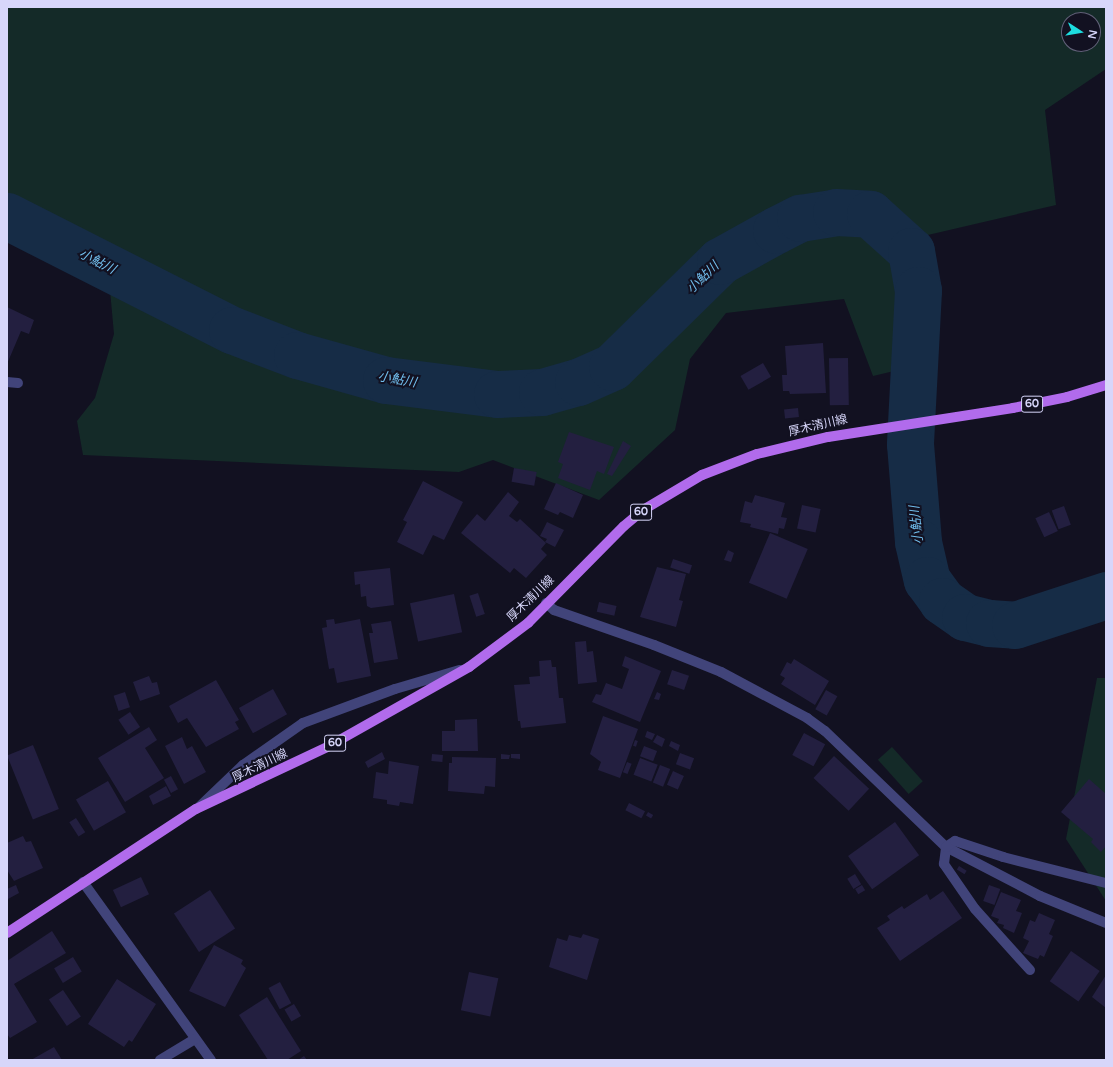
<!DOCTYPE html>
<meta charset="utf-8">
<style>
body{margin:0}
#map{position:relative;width:1113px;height:1067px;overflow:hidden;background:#121121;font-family:"Varela Round","Noto Sans JP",sans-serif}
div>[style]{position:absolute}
.green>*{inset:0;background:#142a28;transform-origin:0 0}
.river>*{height:47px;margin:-23.5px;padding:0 23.5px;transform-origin:23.5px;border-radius:23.5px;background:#162c46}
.building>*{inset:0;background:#231f40;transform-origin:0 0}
.minor>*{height:10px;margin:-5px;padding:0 5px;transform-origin:5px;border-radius:5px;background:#41447a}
.major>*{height:10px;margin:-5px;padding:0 5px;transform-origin:5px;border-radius:5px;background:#b16bec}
span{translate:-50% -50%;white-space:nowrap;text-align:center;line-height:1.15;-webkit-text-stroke:4px #121121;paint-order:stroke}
.shield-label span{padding:1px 3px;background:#121121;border:1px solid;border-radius:3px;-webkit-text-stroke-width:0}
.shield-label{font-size:11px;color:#d7d6fa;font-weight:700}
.street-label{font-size:12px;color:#d7d6fa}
.water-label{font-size:13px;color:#71beed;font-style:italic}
.frame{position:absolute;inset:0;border:8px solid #d7d6fa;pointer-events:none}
.north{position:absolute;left:1061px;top:12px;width:40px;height:40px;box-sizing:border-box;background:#121121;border:1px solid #616078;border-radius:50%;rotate:102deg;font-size:11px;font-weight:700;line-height:16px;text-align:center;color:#d7d6fa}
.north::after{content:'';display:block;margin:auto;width:14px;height:18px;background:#1ddcdf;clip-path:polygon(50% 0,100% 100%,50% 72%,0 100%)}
</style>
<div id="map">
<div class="green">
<div style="clip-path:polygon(evenodd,7px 7px,1106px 7px,1106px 69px,1045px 110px,1056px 205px,902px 241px,911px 367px,873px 376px,844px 299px,726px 313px,690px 359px,675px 430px,599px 500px,493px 460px,459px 472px,83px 455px,77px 421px,95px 398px,114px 334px,110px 290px,7px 235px,7px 7px,1069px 20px,1093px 20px,1093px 44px,1069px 44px,1069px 20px)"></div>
<div style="clip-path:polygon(1097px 678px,1106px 678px,1106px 901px,1066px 839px)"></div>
<div style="left:892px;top:747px;width:46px;height:19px;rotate:48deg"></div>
</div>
<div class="river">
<div style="left:7px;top:216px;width:252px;rotate:26.9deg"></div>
<div style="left:232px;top:330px;width:70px;rotate:21deg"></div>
<div style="left:297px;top:355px;width:92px;rotate:15.7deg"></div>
<div style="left:386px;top:380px;width:112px;rotate:7.2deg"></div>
<div style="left:497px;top:394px;width:45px;rotate:-2.5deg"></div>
<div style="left:542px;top:392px;width:37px;rotate:-16deg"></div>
<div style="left:578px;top:382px;width:37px;rotate:-24deg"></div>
<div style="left:612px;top:367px;width:151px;rotate:-44.5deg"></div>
<div style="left:720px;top:261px;width:64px;rotate:-29deg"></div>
<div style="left:776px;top:230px;width:27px;rotate:-27deg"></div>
<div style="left:800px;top:218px;width:36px;rotate:-9deg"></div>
<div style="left:836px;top:212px;width:34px;rotate:3deg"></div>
<div style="left:870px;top:214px;width:55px;rotate:42.1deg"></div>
<div style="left:911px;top:251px;width:40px;rotate:80deg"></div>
<div style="left:918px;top:290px;width:154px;rotate:93deg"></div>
<div style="left:910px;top:444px;width:98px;rotate:85.3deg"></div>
<div style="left:918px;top:542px;width:39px;rotate:77deg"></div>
<div style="left:927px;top:580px;width:26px;rotate:54deg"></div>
<div style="left:942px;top:601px;width:28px;rotate:35deg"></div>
<div style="left:965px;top:617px;width:25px;rotate:14deg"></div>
<div style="left:989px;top:623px;width:26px;rotate:4deg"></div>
<div style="left:1015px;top:625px;width:96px;rotate:-18.2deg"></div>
</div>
<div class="building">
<div style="clip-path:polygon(7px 307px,34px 320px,29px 334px,21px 331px,7px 364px)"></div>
<div style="clip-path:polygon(823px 343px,826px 393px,790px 394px,789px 391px,783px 391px,782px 375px,787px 375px,785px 346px)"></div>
<div style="left:848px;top:358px;width:47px;height:19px;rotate:89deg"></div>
<div style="left:763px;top:363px;width:16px;height:26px;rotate:60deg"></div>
<div style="left:798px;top:408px;width:9px;height:14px;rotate:84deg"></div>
<div style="clip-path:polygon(569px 432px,614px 447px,604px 474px,597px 471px,590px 490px,558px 478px,563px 464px,558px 462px)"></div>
<div style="clip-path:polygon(623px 441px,631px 446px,612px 476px,607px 474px)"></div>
<div style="left:514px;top:468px;width:23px;height:14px;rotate:10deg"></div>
<div style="clip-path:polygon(423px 481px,463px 502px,444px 540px,433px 535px,423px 555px,397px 542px,407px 522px,403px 520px)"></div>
<div style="clip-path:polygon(556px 483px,583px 495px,573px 518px,560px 512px,558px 515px,544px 509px)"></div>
<div style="clip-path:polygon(508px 492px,519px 502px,509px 516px,517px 522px,520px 519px,546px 543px,541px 549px,547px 555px,526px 578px,514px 568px,510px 573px,461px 533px,477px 514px,485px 521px)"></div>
<div style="clip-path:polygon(755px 495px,785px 503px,781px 517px,787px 518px,784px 529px,779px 528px,778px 534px,750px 527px,751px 524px,740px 522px,745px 501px,752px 503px)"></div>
<div style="left:802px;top:505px;width:19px;height:24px;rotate:12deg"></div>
<div style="left:1064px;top:506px;width:20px;height:13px;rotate:70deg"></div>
<div style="left:1049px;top:512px;width:21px;height:15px;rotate:65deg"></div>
<div style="clip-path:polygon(547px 522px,564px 530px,555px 547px,545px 542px,547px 539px,540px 536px)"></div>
<div style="left:770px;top:533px;width:41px;height:54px;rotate:23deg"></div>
<div style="clip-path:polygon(728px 550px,734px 553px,731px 562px,724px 560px)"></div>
<div style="left:673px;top:559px;width:20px;height:9px;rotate:18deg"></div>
<div style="clip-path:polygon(657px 567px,686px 574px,679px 600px,683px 601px,676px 627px,640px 617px)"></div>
<div style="clip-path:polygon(390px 568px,394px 605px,371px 608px,367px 606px,366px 596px,361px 597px,360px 584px,355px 585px,354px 572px)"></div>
<div style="left:478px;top:593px;width:22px;height:9px;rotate:72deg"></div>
<div style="left:454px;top:594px;width:39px;height:45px;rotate:78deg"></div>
<div style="left:599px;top:602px;width:18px;height:10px;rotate:13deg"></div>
<div style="clip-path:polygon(334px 619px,335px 624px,360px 619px,371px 676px,337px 683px,334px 668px,329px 669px,322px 628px,327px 627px,326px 620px)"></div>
<div style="clip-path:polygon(391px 621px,398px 659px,374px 663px,369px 633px,373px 633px,371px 624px)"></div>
<div style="clip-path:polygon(586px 641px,587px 652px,593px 651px,597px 682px,578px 684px,575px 642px)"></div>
<div style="clip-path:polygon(625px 656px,661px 671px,640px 722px,592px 702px,596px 694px,601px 695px,606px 683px,622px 689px,629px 669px,622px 666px)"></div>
<div style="clip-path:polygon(794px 659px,829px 681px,815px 705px,781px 684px,785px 678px,780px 675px,787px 662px,791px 664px)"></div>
<div style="clip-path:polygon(551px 660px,552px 667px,556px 667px,559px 698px,563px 698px,566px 723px,521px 728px,520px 721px,518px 721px,514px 685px,530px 684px,529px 677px,540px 676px,539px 661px)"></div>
<div style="left:672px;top:670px;width:18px;height:15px;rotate:19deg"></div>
<div style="clip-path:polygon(149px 676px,152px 683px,157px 682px,160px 694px,140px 701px,133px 682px)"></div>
<div style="clip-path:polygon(216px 680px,239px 720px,235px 722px,239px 729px,206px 747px,187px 718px,178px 723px,169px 706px)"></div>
<div style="left:273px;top:689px;width:29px;height:39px;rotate:61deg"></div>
<div style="left:826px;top:690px;width:13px;height:22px;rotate:29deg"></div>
<div style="left:125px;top:692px;width:16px;height:12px;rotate:72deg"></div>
<div style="clip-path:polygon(657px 692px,661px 694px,659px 700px,654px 699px)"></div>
<div style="left:130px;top:712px;width:18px;height:14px;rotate:56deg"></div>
<div style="clip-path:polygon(603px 716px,638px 729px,620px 778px,598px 770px,601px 762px,590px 754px)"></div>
<div style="clip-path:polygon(477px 719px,478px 751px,442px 751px,442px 731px,455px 731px,455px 720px)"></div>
<div style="clip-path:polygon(149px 727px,157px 740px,145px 748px,164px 778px,125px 802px,98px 758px)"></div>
<div style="clip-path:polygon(647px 731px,655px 734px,652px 740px,645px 737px)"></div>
<div style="left:804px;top:733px;width:24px;height:25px;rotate:28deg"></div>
<div style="clip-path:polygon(657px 735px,665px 739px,662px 747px,653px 742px)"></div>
<div style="clip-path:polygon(182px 737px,187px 749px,192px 746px,206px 772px,184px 784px,165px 746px)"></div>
<div style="left:635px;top:740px;width:3px;height:6px;rotate:18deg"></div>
<div style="clip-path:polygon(671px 741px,680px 745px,678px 751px,669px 746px)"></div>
<div style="left:33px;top:745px;width:69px;height:28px;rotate:68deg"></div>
<div style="left:644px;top:746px;width:14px;height:11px;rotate:21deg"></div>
<div style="clip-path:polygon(382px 752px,385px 759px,368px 768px,365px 762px)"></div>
<div style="left:680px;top:753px;width:15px;height:12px;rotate:20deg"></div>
<div style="left:432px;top:754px;width:11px;height:7px;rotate:5deg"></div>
<div style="clip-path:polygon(501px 754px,510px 755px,509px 759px,501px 759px)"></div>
<div style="clip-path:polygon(511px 754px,520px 754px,520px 759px,511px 758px)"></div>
<div style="left:834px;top:756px;width:48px;height:30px;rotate:43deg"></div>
<div style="clip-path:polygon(452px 757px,496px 758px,495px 787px,485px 786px,484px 794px,448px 791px,449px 763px,452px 763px)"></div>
<div style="left:640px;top:758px;width:19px;height:18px;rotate:21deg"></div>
<div style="clip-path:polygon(389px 761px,419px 766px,413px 804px,400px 802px,399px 806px,387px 804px,387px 800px,373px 798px,376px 772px,388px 774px)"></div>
<div style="left:627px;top:762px;width:5px;height:11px;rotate:22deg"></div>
<div style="left:660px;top:765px;width:11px;height:19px;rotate:22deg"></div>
<div style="left:673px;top:771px;width:12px;height:15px;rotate:24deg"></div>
<div style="left:171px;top:776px;width:15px;height:8px;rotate:62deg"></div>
<div style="clip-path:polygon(1089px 779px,1106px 794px,1106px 846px,1101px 852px,1091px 842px,1093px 839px,1061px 812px)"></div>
<div style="left:108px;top:781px;width:36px;height:37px;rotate:60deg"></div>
<div style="clip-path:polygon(166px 786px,171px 796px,153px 805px,149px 796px)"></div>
<div style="left:629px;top:803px;width:18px;height:8px;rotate:27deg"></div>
<div style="left:648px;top:812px;width:6px;height:4px;rotate:31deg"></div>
<div style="left:76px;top:818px;width:17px;height:8px;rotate:57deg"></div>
<div style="left:895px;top:822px;width:41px;height:58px;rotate:54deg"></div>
<div style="clip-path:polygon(23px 836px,26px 842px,31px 841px,43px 868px,14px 881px,7px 870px,7px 843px)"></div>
<div style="left:959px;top:866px;width:9px;height:4px;rotate:32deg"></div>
<div style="left:855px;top:874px;width:12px;height:9px;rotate:59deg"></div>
<div style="left:141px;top:877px;width:19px;height:31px;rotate:65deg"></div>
<div style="clip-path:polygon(16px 885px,19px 893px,8px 899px,7px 889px)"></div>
<div style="left:862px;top:885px;width:6px;height:8px;rotate:59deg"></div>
<div style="left:989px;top:885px;width:12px;height:17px;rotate:20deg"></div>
<div style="left:210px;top:890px;width:46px;height:43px;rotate:57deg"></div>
<div style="clip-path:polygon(943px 891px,962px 918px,900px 961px,877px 928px,890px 920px,887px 916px,902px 906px,904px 909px,927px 894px,930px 900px)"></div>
<div style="clip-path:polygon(1001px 892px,1021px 900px,1016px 911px,1022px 913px,1014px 933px,1003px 928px,1004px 925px,997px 923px,999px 919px,991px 916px)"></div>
<div style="clip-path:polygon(1039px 913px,1055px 920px,1049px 934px,1053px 936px,1044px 957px,1040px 955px,1038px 959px,1023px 953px,1029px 941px,1023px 938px,1030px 920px,1035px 922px)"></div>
<div style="clip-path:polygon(52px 931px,66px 953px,14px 984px,37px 1022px,10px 1038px,7px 1034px,7px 961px)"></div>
<div style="clip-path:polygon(583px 934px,599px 939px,587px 980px,549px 967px,557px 938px,567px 941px,569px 935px,581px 938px)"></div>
<div style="clip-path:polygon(214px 945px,243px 960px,241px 964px,246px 968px,225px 1007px,189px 991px)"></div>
<div style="left:1071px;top:951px;width:35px;height:37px;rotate:35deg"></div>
<div style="left:73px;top:957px;width:17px;height:22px;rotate:59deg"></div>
<div style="left:469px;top:972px;width:30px;height:39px;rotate:12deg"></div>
<div style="clip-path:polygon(1106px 975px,1106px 1008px,1092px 997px)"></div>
<div style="clip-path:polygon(117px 979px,156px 1004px,132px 1042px,129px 1040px,124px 1047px,88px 1024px)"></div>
<div style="left:280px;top:982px;width:24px;height:13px;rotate:62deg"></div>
<div style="left:63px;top:990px;width:32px;height:17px;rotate:56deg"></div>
<div style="clip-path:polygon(267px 997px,301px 1051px,287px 1060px,268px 1060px,239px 1015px)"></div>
<div style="left:294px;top:1004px;width:14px;height:11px;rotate:60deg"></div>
<div style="clip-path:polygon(54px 1047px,62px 1060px,31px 1060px)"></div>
<div style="clip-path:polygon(304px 1056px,307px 1060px,298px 1060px)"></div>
</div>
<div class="minor">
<div style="left:7px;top:382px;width:11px;rotate:5deg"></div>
<div style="left:546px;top:603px;width:11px;rotate:41deg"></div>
<div style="left:554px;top:610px;width:106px;rotate:19.3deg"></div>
<div style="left:654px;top:645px;width:72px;rotate:21.9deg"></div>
<div style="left:721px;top:672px;width:98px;rotate:28.1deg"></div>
<div style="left:807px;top:718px;width:22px;rotate:36deg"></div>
<div style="left:825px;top:731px;width:168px;rotate:43.8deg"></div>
<div style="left:946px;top:847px;width:106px;rotate:27.5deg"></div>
<div style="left:1040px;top:896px;width:71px;rotate:22.2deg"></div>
<div style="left:199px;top:807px;width:61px;rotate:-43.7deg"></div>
<div style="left:243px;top:765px;width:73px;rotate:-35deg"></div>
<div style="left:303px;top:723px;width:98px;rotate:-20.3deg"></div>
<div style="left:395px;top:689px;width:68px;rotate:-16.3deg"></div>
<div style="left:83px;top:882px;width:219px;rotate:54.3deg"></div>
<div style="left:1030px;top:970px;width:82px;rotate:-132deg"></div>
<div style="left:975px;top:909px;width:55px;rotate:-124.6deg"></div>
<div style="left:944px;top:864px;width:17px;rotate:-83deg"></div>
<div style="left:946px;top:847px;width:11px;rotate:-34deg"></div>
<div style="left:955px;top:841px;width:51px;rotate:18.4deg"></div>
<div style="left:1003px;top:857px;width:106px;rotate:14.2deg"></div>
<div style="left:160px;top:1060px;width:41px;rotate:-31deg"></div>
</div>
<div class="major">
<div style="left:7px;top:933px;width:226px;rotate:-33.3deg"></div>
<div style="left:196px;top:809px;width:147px;rotate:-25.3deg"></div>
<div style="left:329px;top:746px;width:161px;rotate:-29.4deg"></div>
<div style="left:469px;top:667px;width:74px;rotate:-36.7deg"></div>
<div style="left:528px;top:623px;width:136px;rotate:-45.3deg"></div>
<div style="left:624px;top:526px;width:25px;rotate:-40deg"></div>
<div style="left:643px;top:510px;width:69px;rotate:-30.7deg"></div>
<div style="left:702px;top:475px;width:59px;rotate:-20.9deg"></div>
<div style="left:757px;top:454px;width:73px;rotate:-13.5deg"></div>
<div style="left:828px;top:437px;width:187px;rotate:-8.9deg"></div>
<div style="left:1013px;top:408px;width:55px;rotate:-11.5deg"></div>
<div style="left:1067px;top:397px;width:41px;rotate:-17.1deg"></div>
</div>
<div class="shield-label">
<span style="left:1032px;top:404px">60</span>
<span style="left:641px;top:512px">60</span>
<span style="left:335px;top:743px">60</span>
</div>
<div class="street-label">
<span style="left:818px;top:426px;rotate:-13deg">厚木清川線</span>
<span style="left:531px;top:599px;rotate:-44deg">厚木清川線</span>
<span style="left:260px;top:766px;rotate:-26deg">厚木清川線</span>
</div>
<div class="water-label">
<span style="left:97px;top:262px;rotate:27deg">小鮎川</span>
<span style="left:703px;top:278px;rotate:-44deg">小鮎川</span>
<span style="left:397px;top:380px;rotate:10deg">小鮎川</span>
<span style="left:917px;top:525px;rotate:-96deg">小鮎川</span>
</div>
<div class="frame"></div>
<div class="north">N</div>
</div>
